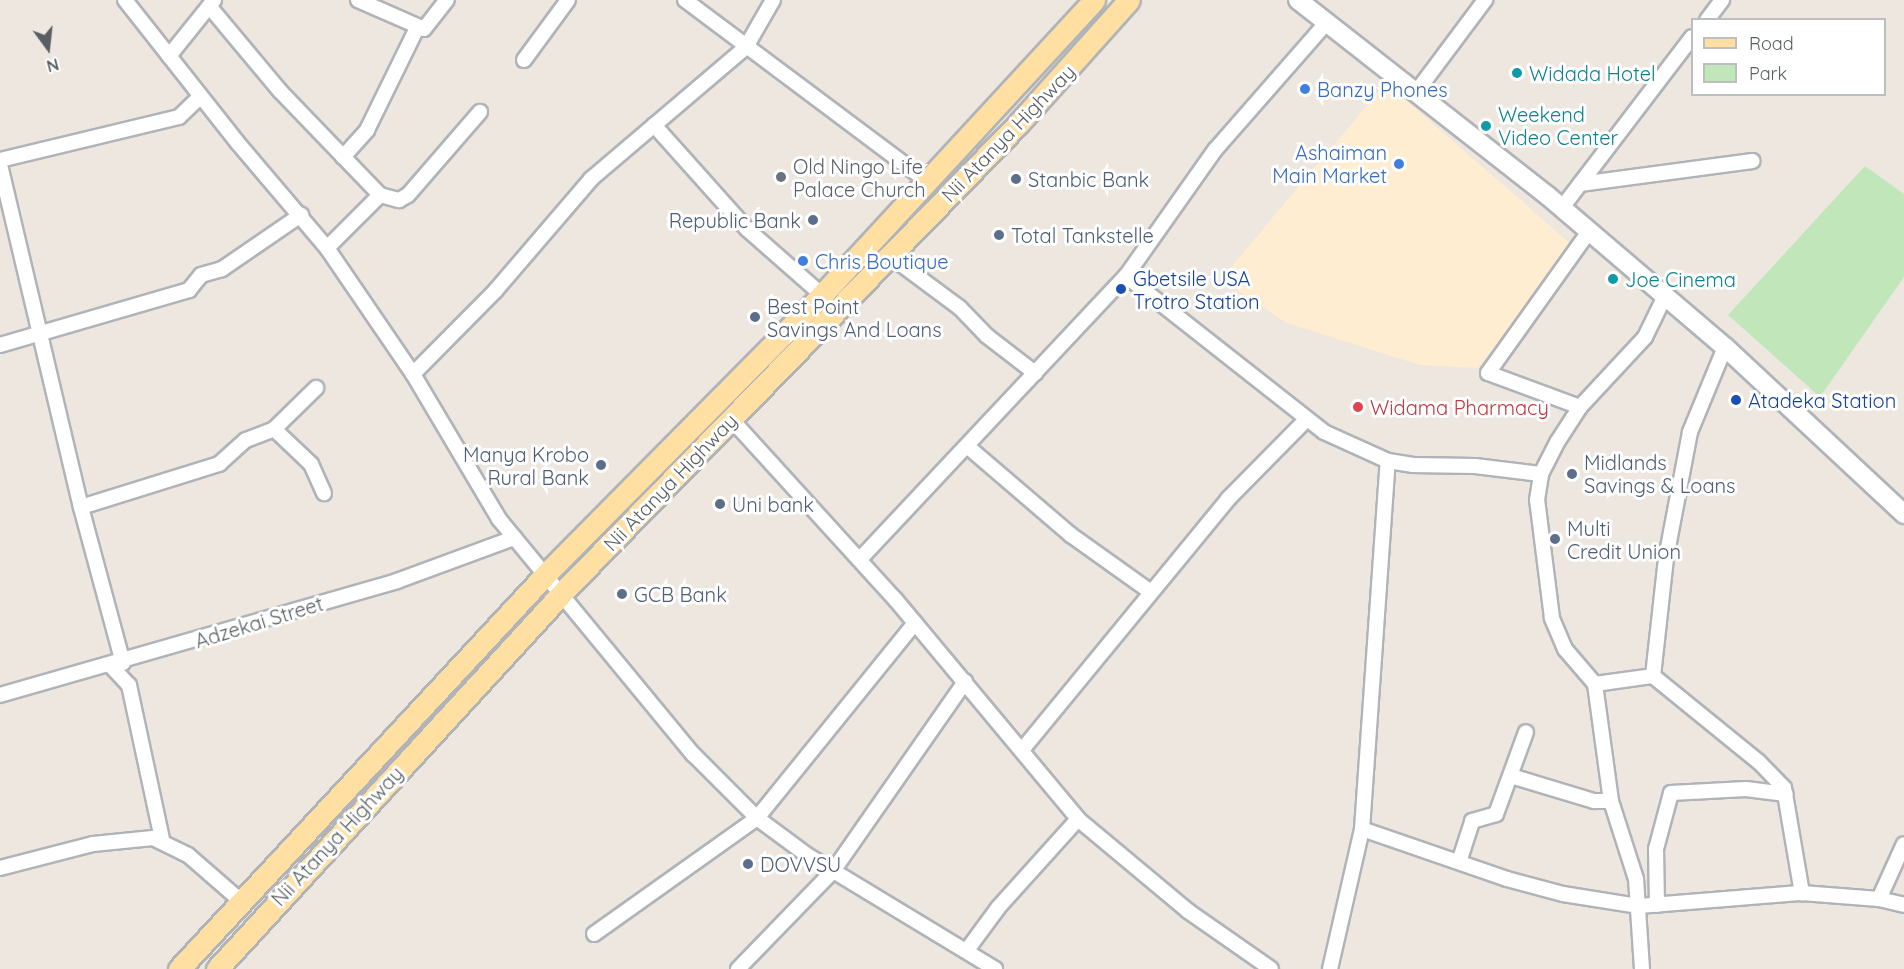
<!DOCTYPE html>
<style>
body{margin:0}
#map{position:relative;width:1904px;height:969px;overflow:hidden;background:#ede7df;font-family:Quicksand,sans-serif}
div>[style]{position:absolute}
.commercial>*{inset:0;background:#ffedd2}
.green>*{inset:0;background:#c1e6b9}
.roads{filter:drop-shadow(2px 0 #b0b4b8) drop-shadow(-2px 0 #b0b4b8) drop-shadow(0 2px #b0b4b8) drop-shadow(0 -2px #b0b4b8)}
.minor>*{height:14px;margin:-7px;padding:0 7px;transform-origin:7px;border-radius:7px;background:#fff}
.secondary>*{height:18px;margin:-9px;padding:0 9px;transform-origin:9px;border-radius:9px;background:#fff}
.primary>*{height:21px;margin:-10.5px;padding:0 10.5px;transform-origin:10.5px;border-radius:10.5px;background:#ffe0a2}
.dots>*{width:16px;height:16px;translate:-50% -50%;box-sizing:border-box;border:3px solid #fff;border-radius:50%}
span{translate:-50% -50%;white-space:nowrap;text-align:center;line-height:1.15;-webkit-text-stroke:6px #fff;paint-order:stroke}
.culture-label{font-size:20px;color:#0d838f}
.left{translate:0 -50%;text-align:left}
.shop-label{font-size:20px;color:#366cbe}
.right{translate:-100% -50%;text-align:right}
.street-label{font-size:20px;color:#585e61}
.worship-label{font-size:20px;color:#5b616d}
.service-label{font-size:20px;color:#4e5e75}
.transit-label{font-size:20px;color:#164399}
.health-label{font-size:20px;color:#be3a42}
.legend{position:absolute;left:1691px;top:18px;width:195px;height:78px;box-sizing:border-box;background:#fff;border:2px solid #bcbfc0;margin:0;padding:8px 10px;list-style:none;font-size:18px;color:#585e61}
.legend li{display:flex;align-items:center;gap:12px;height:30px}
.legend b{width:30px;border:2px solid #bcbfc0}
.north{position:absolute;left:18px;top:18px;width:60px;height:60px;-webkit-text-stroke:4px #fff;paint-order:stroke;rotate:165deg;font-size:16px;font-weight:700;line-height:24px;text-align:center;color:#585e61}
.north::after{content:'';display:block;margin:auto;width:21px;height:27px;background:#585e61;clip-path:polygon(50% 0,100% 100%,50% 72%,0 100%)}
</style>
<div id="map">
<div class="commercial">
<div style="clip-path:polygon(1386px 83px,1573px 246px,1478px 368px,1420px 365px,1287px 323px,1221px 279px)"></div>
</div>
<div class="green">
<div style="clip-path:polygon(1865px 166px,1904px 194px,1904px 277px,1820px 397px,1728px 315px)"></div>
</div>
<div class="roads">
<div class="minor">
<div style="left:125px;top:0;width:181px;rotate:51.7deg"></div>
<div style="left:237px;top:142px;width:139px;rotate:49.7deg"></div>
<div style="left:327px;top:248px;width:153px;rotate:55.7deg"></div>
<div style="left:413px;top:374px;width:169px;rotate:59.3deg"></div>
<div style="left:499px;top:519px;width:305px;rotate:50.5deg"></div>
<div style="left:693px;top:754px;width:91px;rotate:45deg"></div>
<div style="left:757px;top:818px;width:62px;rotate:36.5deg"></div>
<div style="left:807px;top:855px;width:220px;rotate:31.2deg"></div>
<div style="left:358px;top:0;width:72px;rotate:23.7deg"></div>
<div style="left:424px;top:29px;width:37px;rotate:-52deg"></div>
<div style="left:685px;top:0;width:301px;rotate:36.8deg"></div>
<div style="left:209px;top:6px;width:111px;rotate:50.1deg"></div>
<div style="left:280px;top:91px;width:144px;rotate:46.1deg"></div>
<div style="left:380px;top:195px;width:20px;rotate:15deg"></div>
<div style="left:399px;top:200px;width:10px;rotate:-29deg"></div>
<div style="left:408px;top:195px;width:110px;rotate:-49.1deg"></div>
<div style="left:1707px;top:20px;width:25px;rotate:-53deg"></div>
<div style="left:169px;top:56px;width:72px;rotate:-51.2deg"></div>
<div style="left:524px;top:60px;width:74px;rotate:-53.7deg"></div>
<div style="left:1417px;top:91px;width:114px;rotate:-53.2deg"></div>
<div style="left:654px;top:125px;width:140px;rotate:48.2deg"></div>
<div style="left:747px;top:229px;width:100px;rotate:41.3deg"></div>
<div style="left:343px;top:157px;width:36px;rotate:-48deg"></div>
<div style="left:367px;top:130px;width:114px;rotate:-63.9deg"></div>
<div style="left:0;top:160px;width:184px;rotate:-13.5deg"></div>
<div style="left:179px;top:117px;width:29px;rotate:-44deg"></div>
<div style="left:0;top:165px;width:351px;rotate:76.7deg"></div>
<div style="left:1580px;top:184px;width:174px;rotate:-7.6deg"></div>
<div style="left:1561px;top:209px;width:216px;rotate:-52.7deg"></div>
<div style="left:327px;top:248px;width:75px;rotate:-45deg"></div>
<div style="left:890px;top:256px;width:87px;rotate:36.6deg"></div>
<div style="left:960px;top:308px;width:39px;rotate:46deg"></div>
<div style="left:987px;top:336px;width:61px;rotate:37.6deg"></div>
<div style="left:1126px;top:276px;width:252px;rotate:38.2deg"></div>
<div style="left:1324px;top:432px;width:70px;rotate:24.4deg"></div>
<div style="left:1388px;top:461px;width:24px;rotate:9deg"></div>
<div style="left:1412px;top:465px;width:63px;rotate:0.9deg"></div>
<div style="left:1475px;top:466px;width:66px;rotate:6.9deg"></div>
<div style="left:0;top:345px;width:197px;rotate:-16.2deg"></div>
<div style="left:189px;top:290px;width:19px;rotate:-51deg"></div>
<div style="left:201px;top:275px;width:22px;rotate:-16deg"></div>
<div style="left:222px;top:269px;width:96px;rotate:-34.4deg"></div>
<div style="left:413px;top:374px;width:118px;rotate:-45.3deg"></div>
<div style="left:496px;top:290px;width:146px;rotate:-49.4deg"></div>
<div style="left:591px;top:179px;width:204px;rotate:-40.4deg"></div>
<div style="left:746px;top:47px;width:54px;rotate:-60.1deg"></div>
<div style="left:1580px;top:407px;width:98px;rotate:-159.7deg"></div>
<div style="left:1488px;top:373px;width:172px;rotate:-54.5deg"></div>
<div style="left:731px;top:419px;width:244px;rotate:47.7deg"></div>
<div style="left:895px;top:599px;width:286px;rotate:50.2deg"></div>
<div style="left:1078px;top:819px;width:120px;rotate:132deg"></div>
<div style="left:998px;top:908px;width:52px;rotate:126.4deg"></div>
<div style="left:274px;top:429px;width:51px;rotate:43.4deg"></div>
<div style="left:311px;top:464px;width:32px;rotate:66deg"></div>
<div style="left:967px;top:446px;width:137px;rotate:40.6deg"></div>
<div style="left:1071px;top:535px;width:98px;rotate:35.5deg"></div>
<div style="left:860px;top:559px;width:388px;rotate:-46.8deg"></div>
<div style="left:1126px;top:276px;width:154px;rotate:-54.8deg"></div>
<div style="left:1215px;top:150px;width:171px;rotate:-48.8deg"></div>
<div style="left:123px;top:663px;width:162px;rotate:-105.1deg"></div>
<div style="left:81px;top:507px;width:145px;rotate:-17.3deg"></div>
<div style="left:219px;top:464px;width:36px;rotate:-42deg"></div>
<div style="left:246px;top:440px;width:30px;rotate:-21deg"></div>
<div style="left:274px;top:429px;width:59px;rotate:-44.3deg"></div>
<div style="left:111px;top:666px;width:26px;rotate:47deg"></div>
<div style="left:129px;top:685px;width:157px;rotate:77.9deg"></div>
<div style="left:1653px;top:676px;width:136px;rotate:39.1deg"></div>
<div style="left:1759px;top:762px;width:36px;rotate:46deg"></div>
<div style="left:1784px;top:788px;width:107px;rotate:80.3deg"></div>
<div style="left:1595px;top:684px;width:59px;rotate:-7.9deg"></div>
<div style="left:1653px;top:676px;width:119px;rotate:-83.7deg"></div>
<div style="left:1666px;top:558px;width:128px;rotate:-79.2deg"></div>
<div style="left:1690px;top:432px;width:92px;rotate:-67.6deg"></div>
<div style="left:0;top:695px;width:413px;rotate:-16deg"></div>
<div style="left:397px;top:581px;width:125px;rotate:-20.2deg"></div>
<div style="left:1022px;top:750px;width:325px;rotate:-50.6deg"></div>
<div style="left:1228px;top:499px;width:112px;rotate:-45.4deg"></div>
<div style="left:1511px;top:776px;width:87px;rotate:16.8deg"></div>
<div style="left:1594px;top:801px;width:17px"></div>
<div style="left:1078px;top:819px;width:143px;rotate:39.9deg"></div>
<div style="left:1188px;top:911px;width:101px;rotate:34.9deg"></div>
<div style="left:1362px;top:829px;width:153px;rotate:19deg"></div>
<div style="left:1507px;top:879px;width:58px;rotate:15deg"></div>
<div style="left:1563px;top:894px;width:77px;rotate:9deg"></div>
<div style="left:1639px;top:906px;width:164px;rotate:-4.6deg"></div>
<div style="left:1802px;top:893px;width:77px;rotate:4.5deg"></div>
<div style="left:1879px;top:899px;width:26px;rotate:13deg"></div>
<div style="left:1460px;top:859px;width:40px;rotate:-72deg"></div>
<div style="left:1472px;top:821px;width:25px;rotate:-16deg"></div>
<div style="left:1496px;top:814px;width:87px;rotate:-69.9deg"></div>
<div style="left:0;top:868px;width:96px;rotate:-14.5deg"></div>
<div style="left:93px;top:844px;width:60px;rotate:-5.7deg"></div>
<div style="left:153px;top:838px;width:39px;rotate:26deg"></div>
<div style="left:188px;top:855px;width:70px;rotate:41deg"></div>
<div style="left:1879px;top:899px;width:60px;rotate:-65.6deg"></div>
<div style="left:1657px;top:905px;width:56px;rotate:-91deg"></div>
<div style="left:1656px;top:849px;width:58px;rotate:-75deg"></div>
<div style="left:1671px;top:793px;width:75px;rotate:-3.1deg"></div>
<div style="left:1746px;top:789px;width:40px;rotate:7.1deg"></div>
<div style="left:594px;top:934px;width:200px;rotate:-35.4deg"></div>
<div style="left:757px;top:818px;width:251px;rotate:-51deg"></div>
<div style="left:738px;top:969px;width:136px;rotate:-45.9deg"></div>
<div style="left:833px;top:871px;width:231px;rotate:-55.1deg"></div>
<div style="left:1330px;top:969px;width:144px;rotate:-77.1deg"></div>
<div style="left:1362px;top:829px;width:369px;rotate:-86deg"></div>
<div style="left:1642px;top:969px;width:90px;rotate:-93.8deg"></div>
<div style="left:1636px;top:879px;width:82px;rotate:-107.8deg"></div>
<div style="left:1611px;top:801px;width:118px;rotate:-97.8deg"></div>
<div style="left:1595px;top:684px;width:46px;rotate:-130.6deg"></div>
<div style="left:1565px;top:649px;width:34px;rotate:-113deg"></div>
<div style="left:1552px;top:618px;width:119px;rotate:-97.2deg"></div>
<div style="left:1537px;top:500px;width:26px;rotate:-81deg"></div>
<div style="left:1541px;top:474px;width:37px;rotate:-63deg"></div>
<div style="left:1558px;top:441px;width:40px;rotate:-57.1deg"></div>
<div style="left:1580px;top:407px;width:96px;rotate:-47.1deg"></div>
<div style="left:1645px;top:337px;width:46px;rotate:-64deg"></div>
</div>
<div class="secondary">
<div style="left:1298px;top:0;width:318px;rotate:38.1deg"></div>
<div style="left:1548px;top:196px;width:233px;rotate:40.5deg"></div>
<div style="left:1725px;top:347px;width:245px;rotate:43deg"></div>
</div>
<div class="primary">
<div style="left:179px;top:969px;width:539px;rotate:-47.1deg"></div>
<div style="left:546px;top:574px;width:392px;rotate:-45.3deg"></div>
<div style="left:822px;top:295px;width:401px;rotate:-47.3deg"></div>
<div style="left:217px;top:969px;width:510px;rotate:-47.46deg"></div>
<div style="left:562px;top:593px;width:654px;rotate:-45.81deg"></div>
<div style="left:1018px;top:124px;width:166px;rotate:-48.2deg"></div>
</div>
</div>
<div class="dots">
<div style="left:1517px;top:73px;background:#0f9aa8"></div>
<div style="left:1305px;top:89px;background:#3f7fe0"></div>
<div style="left:1486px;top:126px;background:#0f9aa8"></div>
<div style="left:1399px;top:164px;background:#3f7fe0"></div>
<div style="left:781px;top:177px;background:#6b7280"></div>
<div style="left:1016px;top:179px;background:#5c6f8a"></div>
<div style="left:813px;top:220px;background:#5c6f8a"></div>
<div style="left:999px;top:235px;background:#5c6f8a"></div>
<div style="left:803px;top:261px;background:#3f7fe0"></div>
<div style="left:1613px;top:279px;background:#0f9aa8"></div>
<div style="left:1121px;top:289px;background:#1a4fb4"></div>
<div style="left:755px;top:317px;background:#5c6f8a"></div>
<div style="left:1736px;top:400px;background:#1a4fb4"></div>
<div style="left:1358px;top:407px;background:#e0444e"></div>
<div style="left:601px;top:465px;background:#5c6f8a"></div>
<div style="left:1572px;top:474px;background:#5c6f8a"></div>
<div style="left:720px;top:504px;background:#5c6f8a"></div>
<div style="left:1555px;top:539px;background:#5c6f8a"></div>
<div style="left:622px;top:594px;background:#5c6f8a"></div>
<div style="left:748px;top:864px;background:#5c6f8a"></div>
</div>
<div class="culture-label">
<span class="left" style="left:1529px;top:73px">Widada Hotel</span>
<span class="left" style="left:1498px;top:126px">Weekend<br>Video Center</span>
<span class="left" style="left:1625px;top:279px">Joe Cinema</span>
</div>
<div class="shop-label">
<span class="left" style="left:1317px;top:89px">Banzy Phones</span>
<span class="right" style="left:1387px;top:164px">Ashaiman<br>Main Market</span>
<span class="left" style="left:815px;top:261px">Chris Boutique</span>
</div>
<div class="street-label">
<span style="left:1008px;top:133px;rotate:-46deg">Nii Atanya Highway</span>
<span style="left:670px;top:482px;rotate:-46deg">Nii Atanya Highway</span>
<span style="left:259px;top:622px;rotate:-17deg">Adzekai Street</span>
<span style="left:337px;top:836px;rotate:-47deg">Nii Atanya Highway</span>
</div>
<div class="worship-label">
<span class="left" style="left:793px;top:178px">Old Ningo Life<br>Palace Church</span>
</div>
<div class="service-label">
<span class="left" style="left:1028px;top:179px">Stanbic Bank</span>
<span class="right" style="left:801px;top:220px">Republic Bank</span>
<span class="left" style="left:1011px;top:235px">Total Tankstelle</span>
<span class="left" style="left:767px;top:318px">Best Point<br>Savings And Loans</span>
<span class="right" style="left:589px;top:466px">Manya Krobo<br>Rural Bank</span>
<span class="left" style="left:1584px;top:474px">Midlands<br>Savings &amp; Loans</span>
<span class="left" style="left:732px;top:504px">Uni bank</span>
<span class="left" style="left:1567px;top:540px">Multi<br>Credit Union</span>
<span class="left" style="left:634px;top:594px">GCB Bank</span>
<span class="left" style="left:760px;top:864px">DOVVSU</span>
</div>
<div class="transit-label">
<span class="left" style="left:1133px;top:290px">Gbetsile USA<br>Trotro Station</span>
<span class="left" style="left:1748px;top:400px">Atadeka Station</span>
</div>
<div class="health-label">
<span class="left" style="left:1370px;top:407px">Widama Pharmacy</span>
</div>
<ul class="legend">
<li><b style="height:8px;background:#ffe0a2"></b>Road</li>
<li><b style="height:16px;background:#c1e6b9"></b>Park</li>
</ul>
<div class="north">N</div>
</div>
